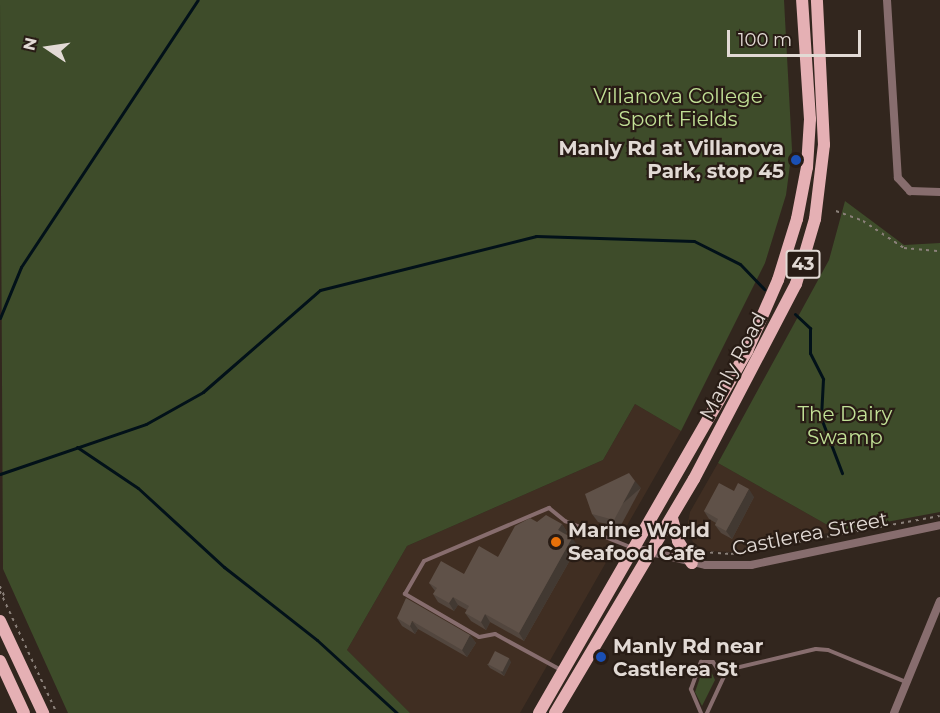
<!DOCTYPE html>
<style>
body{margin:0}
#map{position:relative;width:940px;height:713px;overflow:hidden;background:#32261e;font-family:Montserrat,sans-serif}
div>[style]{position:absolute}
.built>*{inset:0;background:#402e22}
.green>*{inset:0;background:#3e4c2a}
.stream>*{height:3px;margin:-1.5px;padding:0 1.5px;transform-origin:1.5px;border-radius:1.5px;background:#021119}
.path>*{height:1.5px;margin-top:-0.75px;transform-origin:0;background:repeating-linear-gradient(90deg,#8a8079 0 3px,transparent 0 7.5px)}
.lane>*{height:4px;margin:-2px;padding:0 2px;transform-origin:2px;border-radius:2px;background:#876d6e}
.street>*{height:8px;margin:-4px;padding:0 4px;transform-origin:4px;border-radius:4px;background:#876d6e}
.primary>*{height:12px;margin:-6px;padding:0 6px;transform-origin:6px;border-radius:6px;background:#e5b0b4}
.wall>*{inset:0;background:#52463e}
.shaded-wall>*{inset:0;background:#423932;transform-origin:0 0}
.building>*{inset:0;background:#5f5148;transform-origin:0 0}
.dots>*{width:16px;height:16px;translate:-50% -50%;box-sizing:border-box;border:3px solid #281c15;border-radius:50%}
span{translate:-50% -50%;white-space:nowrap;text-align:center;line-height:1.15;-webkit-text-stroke:4.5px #281c15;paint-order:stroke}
.shield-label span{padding:2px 4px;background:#281c15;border:2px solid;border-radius:4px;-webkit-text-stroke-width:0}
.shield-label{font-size:18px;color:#e2dad5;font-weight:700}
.park-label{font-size:20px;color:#c2e196}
.poi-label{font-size:20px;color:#e2dad5;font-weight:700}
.right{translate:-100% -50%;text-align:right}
.left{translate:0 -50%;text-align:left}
.street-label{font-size:20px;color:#e2dad5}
.north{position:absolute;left:18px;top:18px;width:60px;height:60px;-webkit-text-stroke:4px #281c15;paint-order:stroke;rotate:283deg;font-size:16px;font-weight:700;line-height:24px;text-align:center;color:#e2dad5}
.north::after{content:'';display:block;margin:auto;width:21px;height:27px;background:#e2dad5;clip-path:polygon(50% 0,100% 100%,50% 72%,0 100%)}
.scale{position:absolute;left:727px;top:30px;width:134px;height:27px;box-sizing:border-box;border:3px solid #e2dad5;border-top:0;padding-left:8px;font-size:18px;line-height:21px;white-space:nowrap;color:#e2dad5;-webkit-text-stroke:4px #281c15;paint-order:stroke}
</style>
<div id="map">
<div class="built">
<div style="clip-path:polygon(635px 404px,681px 431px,520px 713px,410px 713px,347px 650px,407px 546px,603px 460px)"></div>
<div style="clip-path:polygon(718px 463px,838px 531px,733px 552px,705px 551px,693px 542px,687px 528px,690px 512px)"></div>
</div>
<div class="green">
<div style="clip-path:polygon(0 0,784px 0,792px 150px,786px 195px,765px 263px,681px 431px,635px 404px,603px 460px,407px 546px,347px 650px,410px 713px,68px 713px,3px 569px)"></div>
<div style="clip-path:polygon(845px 201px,904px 245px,940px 243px,940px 512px,838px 531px,718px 463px,829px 260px)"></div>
<div style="clip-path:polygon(704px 666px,709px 667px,715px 680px,702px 706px,695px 692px)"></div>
</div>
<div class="stream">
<div style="left:795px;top:314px;width:21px;rotate:43deg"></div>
<div style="left:810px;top:328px;width:25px;rotate:90deg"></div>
<div style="left:810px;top:353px;width:29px;rotate:63deg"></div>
<div style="left:823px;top:379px;width:39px;rotate:93deg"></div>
<div style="left:821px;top:418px;width:59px;rotate:69.1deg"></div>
<div style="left:0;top:318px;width:55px;rotate:-67.6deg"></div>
<div style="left:21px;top:267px;width:320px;rotate:-56.5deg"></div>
<div style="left:77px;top:447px;width:73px;rotate:33.9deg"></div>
<div style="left:138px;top:488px;width:117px;rotate:42.6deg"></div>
<div style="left:224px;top:567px;width:118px;rotate:38.1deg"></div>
<div style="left:317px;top:640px;width:108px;rotate:42.4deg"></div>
<div style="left:0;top:474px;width:154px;rotate:-18.9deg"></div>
<div style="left:146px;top:424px;width:65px;rotate:-29.3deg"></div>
<div style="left:203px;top:392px;width:155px;rotate:-41.1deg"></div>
<div style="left:320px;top:290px;width:223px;rotate:-14deg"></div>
<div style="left:536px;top:236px;width:158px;rotate:1.8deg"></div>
<div style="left:694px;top:241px;width:51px;rotate:26.6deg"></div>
<div style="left:740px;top:264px;width:35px;rotate:46deg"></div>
</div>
<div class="path">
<div style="left:836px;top:211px;width:29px;rotate:20deg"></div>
<div style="left:863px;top:221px;width:49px;rotate:33.4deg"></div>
<div style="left:904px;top:248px;width:36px;rotate:5deg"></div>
<div style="left:694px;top:547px;width:10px;rotate:29deg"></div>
<div style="left:703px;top:552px;width:28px;rotate:4deg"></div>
<div style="left:731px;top:554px;width:212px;rotate:-10.3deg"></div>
<div style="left:0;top:586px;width:12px;rotate:66deg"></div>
<div style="left:0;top:591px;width:135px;rotate:65deg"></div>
</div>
<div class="lane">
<div style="left:561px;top:670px;width:75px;rotate:-151.4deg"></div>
<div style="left:495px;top:634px;width:16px;rotate:169deg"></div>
<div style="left:479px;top:637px;width:86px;rotate:-149.8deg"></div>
<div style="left:405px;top:594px;width:38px;rotate:-60deg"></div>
<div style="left:424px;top:561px;width:136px;rotate:-23deg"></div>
<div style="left:549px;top:508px;width:21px;rotate:39deg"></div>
<div style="left:565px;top:521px;width:73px;rotate:21.7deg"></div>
<div style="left:701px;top:713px;width:26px;rotate:-113deg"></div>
<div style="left:691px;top:689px;width:29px;rotate:-70deg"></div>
<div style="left:701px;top:662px;width:12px"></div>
<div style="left:713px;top:662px;width:17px;rotate:57deg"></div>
<div style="left:707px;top:713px;width:47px;rotate:-65.1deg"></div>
<div style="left:727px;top:670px;width:91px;rotate:-13.3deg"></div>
<div style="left:816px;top:649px;width:12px;rotate:5deg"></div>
<div style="left:828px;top:650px;width:84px;rotate:22.3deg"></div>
</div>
<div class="street">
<div style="left:887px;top:0;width:178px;rotate:86.5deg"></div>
<div style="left:898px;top:178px;width:18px;rotate:47deg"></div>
<div style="left:910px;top:191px;width:30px;rotate:2deg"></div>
<div style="left:634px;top:548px;width:74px;rotate:13.3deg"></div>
<div style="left:706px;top:565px;width:45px"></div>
<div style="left:751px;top:565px;width:193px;rotate:-11.9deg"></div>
<div style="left:894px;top:713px;width:121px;rotate:-67.7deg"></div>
</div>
<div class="primary">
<div style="left:672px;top:518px;width:24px;rotate:75deg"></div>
<div style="left:678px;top:541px;width:26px;rotate:58deg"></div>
<div style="left:0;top:621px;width:102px;rotate:64.9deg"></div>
<div style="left:0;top:661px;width:57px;rotate:65.2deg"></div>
<div style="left:539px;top:713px;width:418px;rotate:-60.1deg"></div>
<div style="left:747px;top:351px;width:77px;rotate:-66.4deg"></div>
<div style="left:778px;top:280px;width:64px;rotate:-72.7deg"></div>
<div style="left:797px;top:219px;width:53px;rotate:-79.1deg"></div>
<div style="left:807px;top:167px;width:48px;rotate:-86.4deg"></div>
<div style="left:810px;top:119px;width:119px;rotate:-93.8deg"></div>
<div style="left:555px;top:713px;width:272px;rotate:-59.3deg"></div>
<div style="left:694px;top:479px;width:220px;rotate:-62.4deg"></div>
<div style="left:796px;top:284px;width:68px;rotate:-73.7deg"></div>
<div style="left:815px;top:219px;width:75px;rotate:-83.1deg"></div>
<div style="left:824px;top:145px;width:145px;rotate:-92.8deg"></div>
</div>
<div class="wall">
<div style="clip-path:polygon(641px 488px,620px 527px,598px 522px,592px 514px)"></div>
<div style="clip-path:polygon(734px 491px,754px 497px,732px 539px,721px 533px,715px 525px,716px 523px,709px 519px,704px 511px)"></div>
<div style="clip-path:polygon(537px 522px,562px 524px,567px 532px,566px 534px,578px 546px,524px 641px,490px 622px,486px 630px,471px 621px,465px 613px,467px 610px,458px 605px,454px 611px,438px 602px,433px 594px,435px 591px,429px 583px,464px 574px,498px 557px)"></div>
<div style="clip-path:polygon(397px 618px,470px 635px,476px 643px,467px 657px,418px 629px,415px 634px,402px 626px)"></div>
<div style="clip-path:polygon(511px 662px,504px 676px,490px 668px,487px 664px)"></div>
</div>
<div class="shaded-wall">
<div style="left:635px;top:481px;width:9px;height:44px;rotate:49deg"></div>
<div style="clip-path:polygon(749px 489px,754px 497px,732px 539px,726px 531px)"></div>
<div style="clip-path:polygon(562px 524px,567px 532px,564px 538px,558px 530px)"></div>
<div style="clip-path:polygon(572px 538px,578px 546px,524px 641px,519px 633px)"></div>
<div style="clip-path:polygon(453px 597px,458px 605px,454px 611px,449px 603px)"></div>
<div style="clip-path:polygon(485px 614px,490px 622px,486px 630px,481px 622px)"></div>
<div style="clip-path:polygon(412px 621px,418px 629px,415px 634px,410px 626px)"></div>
<div style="clip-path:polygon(470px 635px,476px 643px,467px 657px,462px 650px)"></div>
<div style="clip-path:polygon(509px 658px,511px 662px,504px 676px,501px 672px)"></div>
</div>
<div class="building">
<div style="clip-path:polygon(629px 473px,635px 481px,614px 520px,592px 514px,585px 494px)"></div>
<div style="clip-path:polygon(719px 483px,734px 491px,738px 483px,749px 489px,726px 531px,715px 525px,718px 519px,704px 511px)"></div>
<div style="clip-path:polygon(546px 515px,562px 524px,558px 530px,572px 538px,519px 633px,485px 614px,481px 622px,465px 613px,469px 606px,453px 597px,449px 603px,433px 594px,437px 588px,429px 583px,441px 561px,464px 574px,479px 546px,498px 557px,515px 526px,530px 518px,537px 522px)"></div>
<div style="clip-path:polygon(406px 598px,470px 635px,462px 650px,412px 621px,410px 626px,397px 618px)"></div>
<div style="left:495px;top:651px;width:16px;height:15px;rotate:27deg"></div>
</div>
<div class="dots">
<div style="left:796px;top:160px;background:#1a4fb4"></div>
<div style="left:556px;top:542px;background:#e8710a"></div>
<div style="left:601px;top:657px;background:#1a4fb4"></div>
</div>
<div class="shield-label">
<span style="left:803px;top:264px">43</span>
</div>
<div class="park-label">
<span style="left:678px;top:108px">Villanova College<br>Sport Fields</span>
<span style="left:845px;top:426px">The Dairy<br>Swamp</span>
</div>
<div class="poi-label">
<span class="right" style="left:784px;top:160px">Manly Rd at Villanova<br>Park, stop 45</span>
<span class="left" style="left:568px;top:542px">Marine World<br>Seafood Cafe</span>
<span class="left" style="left:613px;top:658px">Manly Rd near<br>Castlerea St</span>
</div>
<div class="street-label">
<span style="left:733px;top:366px;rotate:-62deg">Manly Road</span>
<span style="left:810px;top:534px;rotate:-11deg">Castlerea Street</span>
</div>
<div class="north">N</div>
<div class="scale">100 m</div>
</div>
